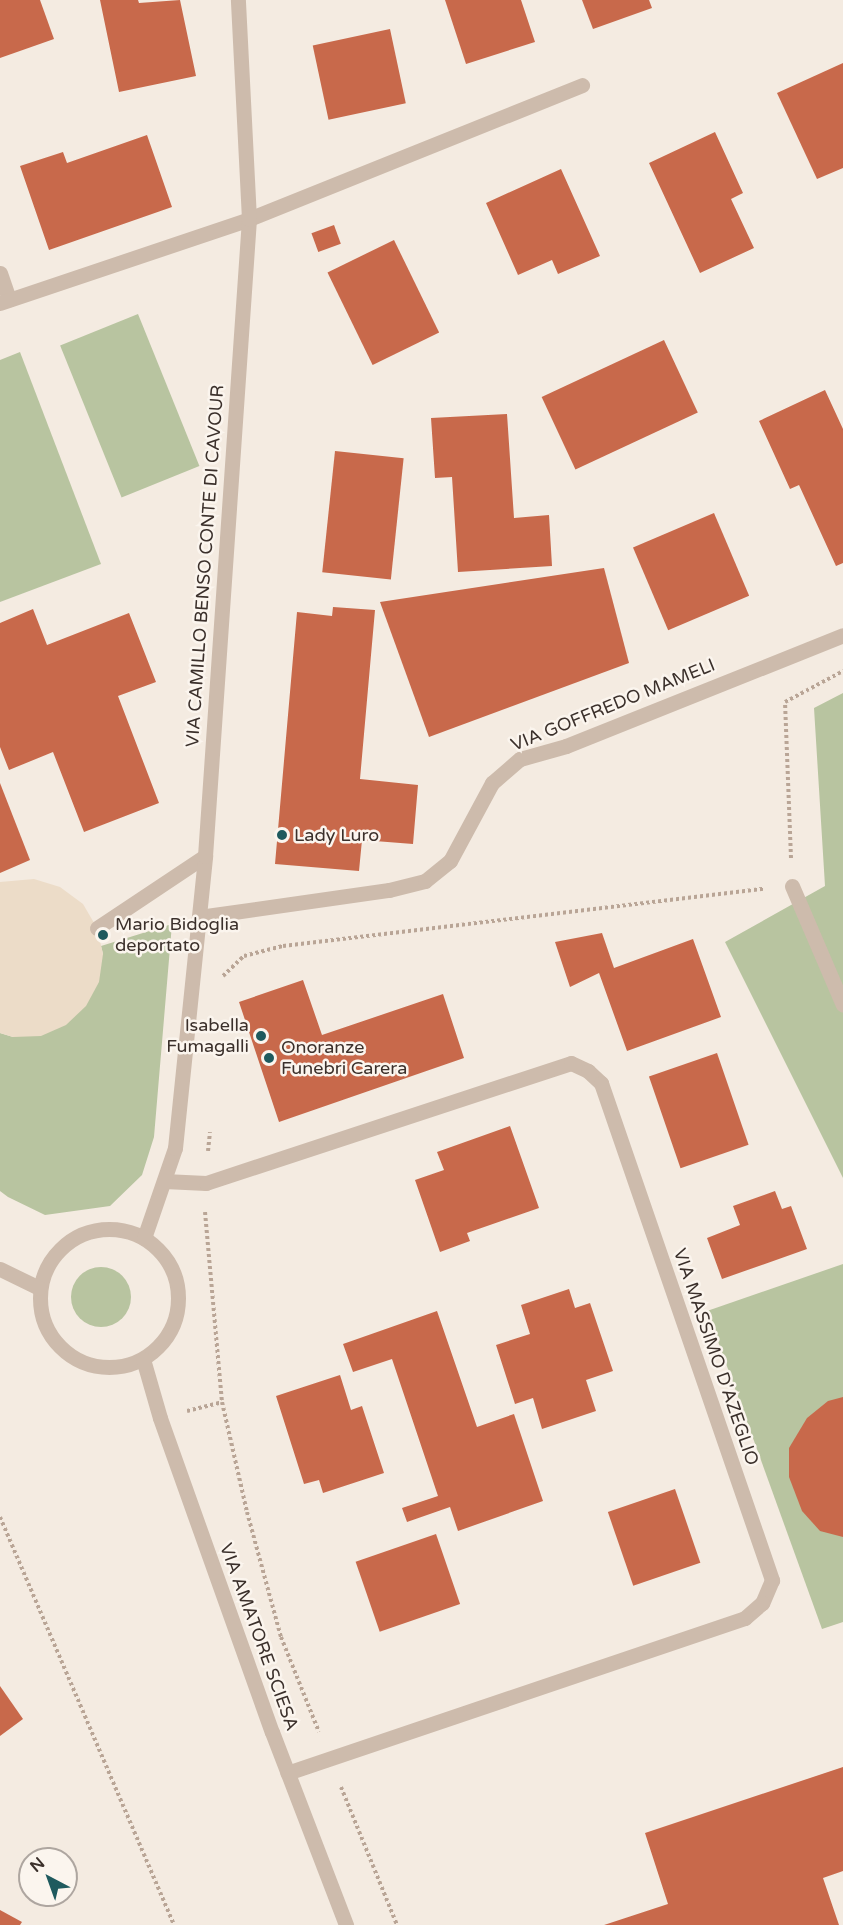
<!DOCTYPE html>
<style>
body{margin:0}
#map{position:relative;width:843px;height:1925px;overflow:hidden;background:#f4ebe1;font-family:"Varela Round",sans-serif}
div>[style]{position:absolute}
.green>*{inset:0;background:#b8c4a0;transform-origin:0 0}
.round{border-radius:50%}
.plaza>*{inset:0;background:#ecdcc8}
.building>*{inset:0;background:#c8694b;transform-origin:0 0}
.path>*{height:4px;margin-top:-2px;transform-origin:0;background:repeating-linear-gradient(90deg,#b9a596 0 3px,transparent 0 6px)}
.minor>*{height:15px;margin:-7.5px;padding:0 7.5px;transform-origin:7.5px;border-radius:7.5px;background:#cdbbac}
.minor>.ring{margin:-7.5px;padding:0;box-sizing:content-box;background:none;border:15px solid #cdbbac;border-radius:50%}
.dots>*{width:16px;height:16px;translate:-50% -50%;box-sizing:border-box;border:3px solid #fbf5ee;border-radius:50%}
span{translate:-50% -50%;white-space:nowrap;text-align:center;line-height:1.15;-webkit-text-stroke:5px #fbf5ee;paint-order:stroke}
.street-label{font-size:18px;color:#3b302b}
.poi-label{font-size:18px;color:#3b302b}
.left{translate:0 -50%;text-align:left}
.right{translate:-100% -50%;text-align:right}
.north{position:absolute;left:18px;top:1847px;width:60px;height:60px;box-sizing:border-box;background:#fbf5ee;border:2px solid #aea6a0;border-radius:50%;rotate:319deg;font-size:16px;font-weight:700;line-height:24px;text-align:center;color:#3b302b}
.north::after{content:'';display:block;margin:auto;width:21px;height:27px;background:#1f5a5e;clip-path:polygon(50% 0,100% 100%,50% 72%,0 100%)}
</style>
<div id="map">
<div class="green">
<div style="left:138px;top:314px;width:164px;height:84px;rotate:68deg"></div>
<div style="clip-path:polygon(20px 352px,101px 564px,0 602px,0 360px)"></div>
<div style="clip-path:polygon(843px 693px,843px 1178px,725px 942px,825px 886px,814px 708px)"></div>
<div style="clip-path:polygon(172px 924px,154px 1137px,142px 1175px,110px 1206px,45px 1215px,8px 1197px,0 1191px,0 1033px,13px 1037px,103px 954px,101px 946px)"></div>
<div style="clip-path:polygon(843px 1264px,843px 1622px,822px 1629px,707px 1311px)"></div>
<div class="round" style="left:71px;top:1267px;width:60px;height:60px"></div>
</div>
<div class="plaza">
<div style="clip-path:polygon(34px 879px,60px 887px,83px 904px,97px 928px,103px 954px,99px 982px,86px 1006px,66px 1025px,41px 1036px,13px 1037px,0 1033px,0 882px)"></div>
</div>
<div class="building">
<div style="clip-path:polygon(0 0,40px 0,54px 39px,0 58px)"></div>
<div style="clip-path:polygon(100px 0,138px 0,139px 3px,180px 0,196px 76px,119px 92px)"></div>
<div style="clip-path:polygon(445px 0,521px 0,535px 42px,466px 64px)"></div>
<div style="clip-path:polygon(582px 0,649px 0,652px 8px,593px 29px)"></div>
<div style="left:390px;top:29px;width:76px;height:79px;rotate:78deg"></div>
<div style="clip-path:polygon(843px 63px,843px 168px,817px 179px,777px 93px)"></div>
<div style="clip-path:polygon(715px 132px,743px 193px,731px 199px,754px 248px,700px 273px,649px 163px)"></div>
<div style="clip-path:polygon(147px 135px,172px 207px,49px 250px,20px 166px,63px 152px,67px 163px)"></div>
<div style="clip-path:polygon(561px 169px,600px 256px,558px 274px,552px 260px,518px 275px,486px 203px)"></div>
<div style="left:334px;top:225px;width:20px;height:24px;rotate:70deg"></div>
<div style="left:394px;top:240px;width:103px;height:74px;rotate:64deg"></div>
<div style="left:664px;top:340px;width:80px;height:135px;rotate:65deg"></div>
<div style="clip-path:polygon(825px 390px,843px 429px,843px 563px,836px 566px,799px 485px,790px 489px,759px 421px)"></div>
<div style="clip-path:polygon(507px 414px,514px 518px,549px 515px,552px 566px,458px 572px,452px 477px,435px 478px,431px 418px)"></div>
<div style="left:335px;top:451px;width:69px;height:122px;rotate:6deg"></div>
<div style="left:714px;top:513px;width:90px;height:88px;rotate:67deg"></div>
<div style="clip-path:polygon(604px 568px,629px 663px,429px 737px,380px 602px)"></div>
<div style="clip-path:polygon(333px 607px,375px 610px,360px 779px,418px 785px,413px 844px,362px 840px,359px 871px,275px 864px,297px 612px,332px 616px)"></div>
<div style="clip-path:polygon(33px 609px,47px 645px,129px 613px,156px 682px,118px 696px,159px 803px,84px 832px,53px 752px,9px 770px,0 747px,0 623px)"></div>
<div style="clip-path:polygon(0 783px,30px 860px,0 873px)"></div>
<div style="clip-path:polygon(602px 933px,614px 968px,693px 939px,721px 1017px,627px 1051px,599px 973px,570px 987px,555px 942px)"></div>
<div style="clip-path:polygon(303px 980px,322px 1035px,443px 994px,464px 1058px,279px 1122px,239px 1002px)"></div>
<div style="left:717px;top:1053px;width:97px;height:72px;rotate:71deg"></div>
<div style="clip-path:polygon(510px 1126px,539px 1208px,467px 1233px,470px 1241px,440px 1252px,415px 1180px,444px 1170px,437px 1152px)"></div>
<div style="clip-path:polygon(775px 1191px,782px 1209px,791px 1206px,807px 1249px,722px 1279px,707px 1238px,740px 1225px,733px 1206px)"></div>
<div style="clip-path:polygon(569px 1289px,575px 1308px,590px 1303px,613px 1371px,586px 1380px,596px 1411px,542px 1429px,533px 1398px,515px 1404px,496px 1345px,530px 1334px,521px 1305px)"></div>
<div style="clip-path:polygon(437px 1311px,477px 1427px,514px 1414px,543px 1501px,458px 1531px,450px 1507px,407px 1522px,402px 1508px,438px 1496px,392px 1359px,353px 1372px,343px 1344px)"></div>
<div style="clip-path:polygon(340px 1375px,351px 1410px,362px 1406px,384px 1473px,323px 1493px,319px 1480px,304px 1484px,276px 1396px)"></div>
<div style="clip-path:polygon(843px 1397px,843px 1537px,820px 1531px,802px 1511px,789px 1477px,789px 1448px,807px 1418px,828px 1401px)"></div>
<div style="left:675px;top:1489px;width:78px;height:71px;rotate:71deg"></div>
<div style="left:436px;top:1534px;width:74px;height:85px;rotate:71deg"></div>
<div style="clip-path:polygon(0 1686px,23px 1719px,0 1736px)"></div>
<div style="clip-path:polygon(843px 1767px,843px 1871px,823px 1878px,839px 1925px,604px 1925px,668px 1904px,645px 1833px)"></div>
<div style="clip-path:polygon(0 1910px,22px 1922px,20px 1925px,0 1925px)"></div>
</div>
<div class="path">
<div style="left:791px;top:858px;width:156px;rotate:-92.2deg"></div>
<div style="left:785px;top:702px;width:66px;rotate:-28.1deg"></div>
<div style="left:223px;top:976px;width:29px;rotate:-44deg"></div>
<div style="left:244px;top:956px;width:40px;rotate:-14.4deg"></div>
<div style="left:283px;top:946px;width:484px;rotate:-6.8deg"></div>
<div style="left:208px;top:1151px;width:19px;rotate:-84deg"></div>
<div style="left:205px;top:1212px;width:191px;rotate:84.9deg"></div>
<div style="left:222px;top:1402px;width:113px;rotate:77.2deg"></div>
<div style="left:247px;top:1512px;width:130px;rotate:74.8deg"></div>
<div style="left:281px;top:1637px;width:102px;rotate:68.2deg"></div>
<div style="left:187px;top:1411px;width:36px;rotate:-14deg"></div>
<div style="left:0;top:1517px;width:444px;rotate:66.9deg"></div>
<div style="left:341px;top:1787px;width:149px;rotate:67.9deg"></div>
</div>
<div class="minor">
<div style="left:0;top:273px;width:28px;rotate:71deg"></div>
<div style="left:0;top:303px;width:263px;rotate:-18.6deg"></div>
<div style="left:249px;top:219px;width:359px;rotate:-21.9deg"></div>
<div style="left:792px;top:886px;width:129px;rotate:66.8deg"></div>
<div style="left:199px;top:917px;width:192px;rotate:-8.1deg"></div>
<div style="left:389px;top:890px;width:37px;rotate:-14deg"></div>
<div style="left:425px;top:881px;width:32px;rotate:-39deg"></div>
<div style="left:450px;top:861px;width:89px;rotate:-61.7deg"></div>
<div style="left:492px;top:783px;width:37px;rotate:-41deg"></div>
<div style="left:520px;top:759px;width:48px;rotate:-15.8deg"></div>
<div style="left:566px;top:746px;width:298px;rotate:-21.8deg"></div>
<div style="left:97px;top:928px;width:130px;rotate:-33.7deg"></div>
<div style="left:164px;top:1181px;width:42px;rotate:2.7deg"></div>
<div style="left:206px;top:1183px;width:384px;rotate:-18.2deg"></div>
<div style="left:571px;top:1063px;width:19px;rotate:25deg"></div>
<div style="left:588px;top:1071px;width:18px;rotate:43deg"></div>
<div style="left:601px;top:1083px;width:526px;rotate:71.01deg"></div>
<div style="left:772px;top:1580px;width:25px;rotate:113deg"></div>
<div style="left:762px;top:1603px;width:23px;rotate:139deg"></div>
<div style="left:745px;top:1618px;width:483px;rotate:161.3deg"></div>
<div class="ring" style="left:40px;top:1229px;width:123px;height:123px"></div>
<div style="left:144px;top:1238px;width:95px;rotate:-71deg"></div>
<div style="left:175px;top:1148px;width:294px;rotate:-84.1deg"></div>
<div style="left:205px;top:856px;width:639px;rotate:-86.05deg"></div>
<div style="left:249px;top:219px;width:219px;rotate:-92.9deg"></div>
<div style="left:0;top:1269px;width:43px;rotate:26deg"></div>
<div style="left:143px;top:1359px;width:61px;rotate:73.9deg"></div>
<div style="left:160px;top:1418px;width:333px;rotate:70.4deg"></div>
<div style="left:272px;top:1732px;width:207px;rotate:69deg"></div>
</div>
<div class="dots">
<div style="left:282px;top:835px;background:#1f5a5e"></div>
<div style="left:103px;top:935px;background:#1f5a5e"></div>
<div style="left:261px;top:1036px;background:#1f5a5e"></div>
<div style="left:269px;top:1058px;background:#1f5a5e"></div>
</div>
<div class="street-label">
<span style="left:205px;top:566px;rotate:-86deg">VIA CAMILLO BENSO CONTE DI CAVOUR</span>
<span style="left:613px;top:705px;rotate:-22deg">VIA GOFFREDO MAMELI</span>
<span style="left:716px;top:1357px;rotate:71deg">VIA MASSIMO D'AZEGLIO</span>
<span style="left:259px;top:1637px;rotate:70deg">VIA AMATORE SCIESA</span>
</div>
<div class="poi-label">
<span class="left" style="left:294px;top:835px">Lady Luro</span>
<span class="left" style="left:115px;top:935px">Mario Bidoglia<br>deportato</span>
<span class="right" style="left:249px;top:1036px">Isabella<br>Fumagalli</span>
<span class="left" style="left:281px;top:1058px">Onoranze<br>Funebri Carera</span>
</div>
<div class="north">N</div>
</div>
